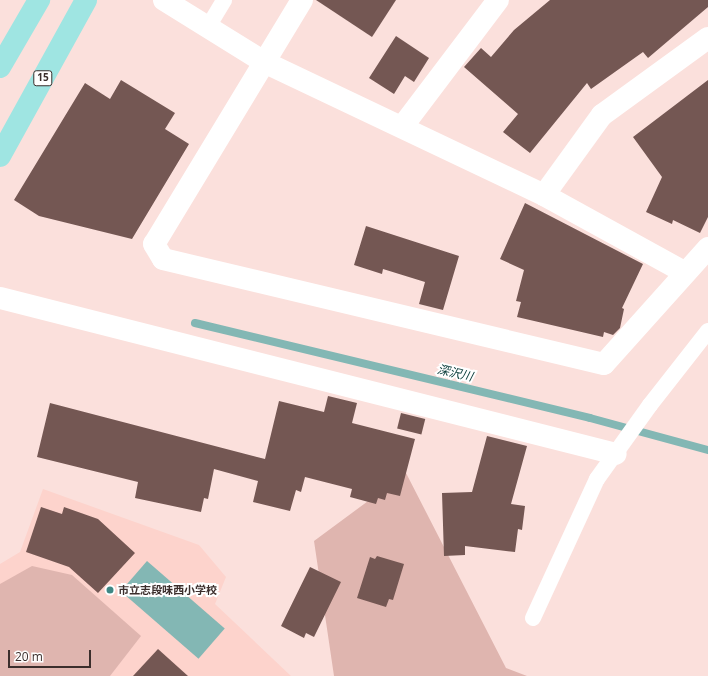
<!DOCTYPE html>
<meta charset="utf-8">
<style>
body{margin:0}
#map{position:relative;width:708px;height:676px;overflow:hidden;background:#fbe0dc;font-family:"Open Sans","Noto Sans JP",sans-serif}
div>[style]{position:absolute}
.built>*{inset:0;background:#fdd3cc}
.green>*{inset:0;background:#dfb5af}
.water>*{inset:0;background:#83b7b4;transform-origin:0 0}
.stream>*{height:8px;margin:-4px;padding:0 4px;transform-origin:4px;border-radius:4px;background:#83b7b4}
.building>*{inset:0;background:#745753;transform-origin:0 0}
.lane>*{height:16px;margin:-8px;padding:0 8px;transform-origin:8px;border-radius:8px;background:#fff}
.street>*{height:22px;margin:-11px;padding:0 11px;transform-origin:11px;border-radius:11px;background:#fff}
.primary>*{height:22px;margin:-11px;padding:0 11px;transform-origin:11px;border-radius:11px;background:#9fe5e2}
.dots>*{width:11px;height:11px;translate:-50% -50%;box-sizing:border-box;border:2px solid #fff;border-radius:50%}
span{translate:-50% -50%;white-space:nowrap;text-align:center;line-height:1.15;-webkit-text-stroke:4px #fff;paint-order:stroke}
.shield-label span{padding:1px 3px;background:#fff;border:1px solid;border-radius:3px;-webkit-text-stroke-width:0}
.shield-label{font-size:10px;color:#3b2e2c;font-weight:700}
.poi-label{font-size:11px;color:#3b2e2c;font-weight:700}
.left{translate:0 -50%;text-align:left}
.water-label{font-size:12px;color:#083b39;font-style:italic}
.scale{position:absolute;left:8px;top:650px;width:83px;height:18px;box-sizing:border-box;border:2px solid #3b2e2c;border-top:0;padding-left:5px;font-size:12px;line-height:14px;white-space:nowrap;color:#3b2e2c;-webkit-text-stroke:3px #fff;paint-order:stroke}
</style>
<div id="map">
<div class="built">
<div style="clip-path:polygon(43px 489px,199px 545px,226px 577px,215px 604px,291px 676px,0 676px,0 564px,20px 552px)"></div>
</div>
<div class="green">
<div style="clip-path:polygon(406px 473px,506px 668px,527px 676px,334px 676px,314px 541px)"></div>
<div style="clip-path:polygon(32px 566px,72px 575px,141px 636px,110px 676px,0 676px,0 584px)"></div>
</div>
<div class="water">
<div style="left:147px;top:561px;width:103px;height:40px;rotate:41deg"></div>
</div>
<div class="stream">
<div style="left:195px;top:323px;width:406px;rotate:13.5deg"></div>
<div style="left:590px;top:418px;width:122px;rotate:15.2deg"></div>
</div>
<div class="building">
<div style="clip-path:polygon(316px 0,396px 0,372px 37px)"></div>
<div style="clip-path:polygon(550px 0,708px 0,708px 7px,648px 58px,643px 52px,591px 89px,587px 83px,530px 153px,503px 132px,518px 114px,464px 67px,481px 48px,491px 57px,514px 30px)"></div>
<div style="clip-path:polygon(396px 36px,429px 58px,414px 82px,405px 76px,394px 94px,369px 78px)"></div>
<div style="clip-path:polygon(121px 80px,175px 113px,165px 129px,189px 144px,132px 239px,39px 216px,14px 200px,85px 83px,110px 99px)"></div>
<div style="clip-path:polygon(708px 80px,708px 217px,700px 233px,673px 220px,672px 224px,646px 212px,662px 177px,633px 137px)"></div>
<div style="clip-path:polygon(525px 203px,643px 264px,622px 308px,624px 309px,620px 328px,613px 335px,604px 332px,603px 337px,517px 317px,521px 302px,516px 301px,524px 270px,500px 259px)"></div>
<div style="clip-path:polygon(366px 226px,459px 256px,443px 310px,419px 304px,425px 282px,383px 269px,382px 274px,354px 265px)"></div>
<div style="clip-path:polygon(328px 396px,357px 403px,352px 423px,415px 439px,400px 496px,387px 493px,385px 500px,378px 498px,376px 504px,350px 497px,352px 489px,305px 477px,301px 492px,296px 490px,290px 511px,253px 502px,258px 481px,214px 469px,208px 499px,204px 498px,201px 512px,135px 498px,138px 482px,37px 457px,50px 403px,265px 459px,279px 401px,324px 412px)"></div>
<div style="left:401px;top:413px;width:25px;height:16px;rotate:14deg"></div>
<div style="clip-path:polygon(487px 436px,527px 446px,511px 504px,525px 506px,522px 530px,518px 529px,515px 552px,465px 546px,465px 555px,444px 556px,442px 493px,472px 492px)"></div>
<div style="clip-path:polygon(41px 507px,62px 514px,64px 507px,98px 519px,135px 553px,98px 593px,69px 567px,26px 552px)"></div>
<div style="clip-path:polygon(377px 556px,404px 564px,393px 600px,389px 599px,386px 607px,357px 598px,370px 557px,375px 559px)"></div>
<div style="clip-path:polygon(310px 567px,341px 582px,314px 637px,306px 633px,304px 638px,281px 626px)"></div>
<div style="clip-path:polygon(158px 649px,188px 676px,133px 676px)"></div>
</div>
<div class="lane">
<div style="left:208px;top:27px;width:31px;rotate:-59deg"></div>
<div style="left:533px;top:618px;width:153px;rotate:-65.3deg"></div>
<div style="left:597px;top:479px;width:91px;rotate:-54.4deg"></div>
<div style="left:650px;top:405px;width:94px;rotate:-51.9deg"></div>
</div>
<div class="street">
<div style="left:164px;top:0;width:118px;rotate:31.8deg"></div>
<div style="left:264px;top:62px;width:310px;rotate:25.4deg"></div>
<div style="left:544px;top:195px;width:160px;rotate:28.8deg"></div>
<div style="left:302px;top:0;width:285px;rotate:121.2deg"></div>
<div style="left:154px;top:244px;width:17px;rotate:59deg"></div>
<div style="left:163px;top:259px;width:453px;rotate:13.4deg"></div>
<div style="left:604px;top:364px;width:156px;rotate:-48.1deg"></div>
<div style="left:402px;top:127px;width:159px;rotate:-52.9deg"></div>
<div style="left:544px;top:195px;width:99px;rotate:-54.1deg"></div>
<div style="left:602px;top:115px;width:131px;rotate:-36deg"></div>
<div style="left:0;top:298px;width:635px;rotate:14.21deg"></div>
</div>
<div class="primary">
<div style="left:0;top:67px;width:78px;rotate:-59.8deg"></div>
<div style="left:0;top:156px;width:178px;rotate:-61.1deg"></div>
</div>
<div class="dots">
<div style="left:110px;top:590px;background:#3f8784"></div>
</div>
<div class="shield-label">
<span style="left:43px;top:78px">15</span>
</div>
<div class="poi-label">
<span class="left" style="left:118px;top:590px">市立志段味西小学校</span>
</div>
<div class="water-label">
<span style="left:455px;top:373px;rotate:13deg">深沢川</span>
</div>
<div class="scale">20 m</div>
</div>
